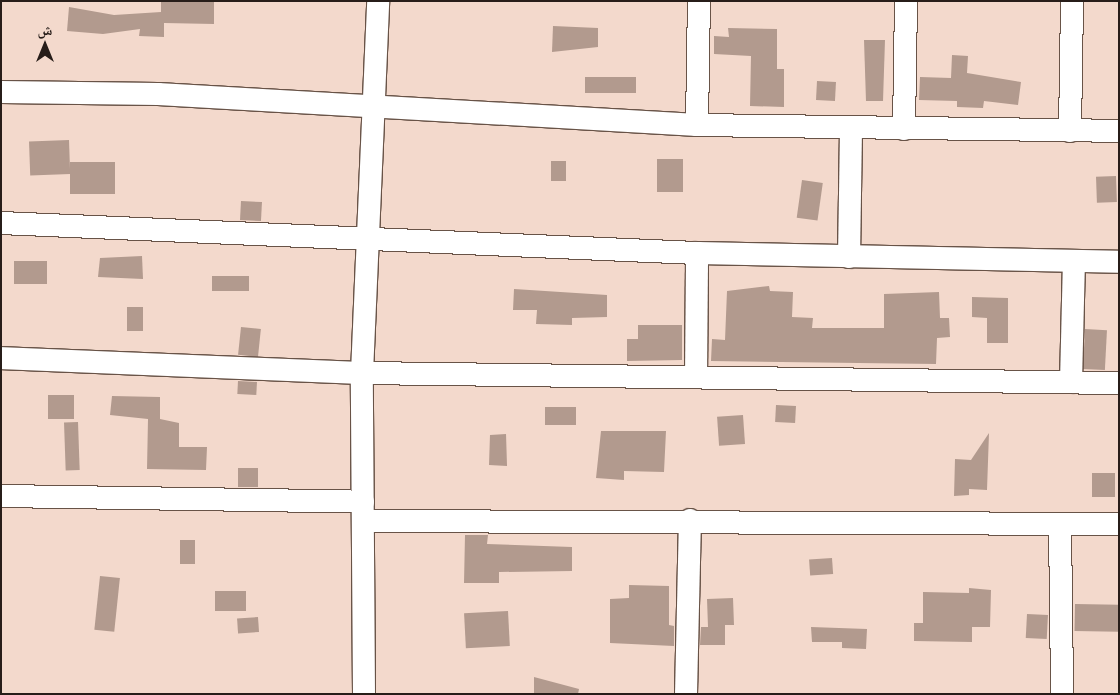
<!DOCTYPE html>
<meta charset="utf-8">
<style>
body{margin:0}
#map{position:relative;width:1120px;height:695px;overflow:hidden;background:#f3d9cc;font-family:Helvetica,"Noto Naskh Arabic",sans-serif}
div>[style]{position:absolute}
.building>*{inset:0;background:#b29a8e;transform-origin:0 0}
.roads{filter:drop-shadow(1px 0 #685347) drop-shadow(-1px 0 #685347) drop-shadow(0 1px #685347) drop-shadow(0 -1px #685347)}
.minor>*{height:22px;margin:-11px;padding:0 11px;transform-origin:11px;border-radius:11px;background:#fff}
span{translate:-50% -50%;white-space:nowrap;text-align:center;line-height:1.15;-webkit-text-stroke:4px #f3d9cc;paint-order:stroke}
.frame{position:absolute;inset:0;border:2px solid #271d19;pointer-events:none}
.north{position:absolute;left:20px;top:20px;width:50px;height:50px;-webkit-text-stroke:4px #f3d9cc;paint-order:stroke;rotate:0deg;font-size:14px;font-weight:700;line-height:20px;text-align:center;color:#271d19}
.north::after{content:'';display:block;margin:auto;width:18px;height:22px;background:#271d19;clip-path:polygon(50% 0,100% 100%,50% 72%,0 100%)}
</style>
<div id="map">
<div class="building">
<div style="clip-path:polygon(161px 1px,214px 1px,214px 24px,164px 23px,164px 37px,139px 36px,140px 29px,103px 34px,67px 31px,69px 7px,114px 15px,161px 12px)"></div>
<div style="clip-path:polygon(553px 26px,598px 28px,598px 47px,552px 52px)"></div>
<div style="clip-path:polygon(728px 28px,777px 29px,777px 69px,784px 69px,784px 107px,750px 106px,751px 56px,714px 54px,714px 36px,729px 37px)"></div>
<div style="clip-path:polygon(864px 40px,885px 40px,883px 101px,866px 101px)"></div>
<div style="clip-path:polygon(952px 55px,968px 56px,967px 73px,1021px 82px,1018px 105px,984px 101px,983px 108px,957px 107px,957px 101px,919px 100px,920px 77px,951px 78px)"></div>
<div style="left:585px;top:77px;width:51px;height:16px"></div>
<div style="left:817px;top:81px;width:19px;height:19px;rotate:3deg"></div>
<div style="left:69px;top:140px;width:34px;height:40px;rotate:88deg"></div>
<div style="left:657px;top:159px;width:26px;height:33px"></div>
<div style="left:566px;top:161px;width:20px;height:15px;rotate:90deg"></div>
<div style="left:70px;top:162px;width:45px;height:32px"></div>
<div style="left:1116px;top:176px;width:26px;height:20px;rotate:88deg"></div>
<div style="left:802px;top:180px;width:21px;height:38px;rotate:8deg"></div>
<div style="left:241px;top:201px;width:21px;height:19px;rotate:3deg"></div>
<div style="clip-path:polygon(142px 256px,143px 279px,98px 277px,100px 258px)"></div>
<div style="left:14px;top:261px;width:33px;height:23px"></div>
<div style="left:212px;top:276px;width:37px;height:15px"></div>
<div style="clip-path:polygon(769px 286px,770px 291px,793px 292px,792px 317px,813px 318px,812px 328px,884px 328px,884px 294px,939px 292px,940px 318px,949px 318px,950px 337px,937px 338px,936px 364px,711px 361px,712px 339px,725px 340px,727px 291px)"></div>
<div style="clip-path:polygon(514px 289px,607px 295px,607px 317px,572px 318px,572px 325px,536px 324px,537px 310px,513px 310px)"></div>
<div style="clip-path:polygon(972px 297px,1008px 298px,1008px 343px,987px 343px,987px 318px,972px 317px)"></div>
<div style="left:127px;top:307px;width:16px;height:24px"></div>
<div style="clip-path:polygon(638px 325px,682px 325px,682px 360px,627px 361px,627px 339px,638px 339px)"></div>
<div style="left:241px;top:327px;width:20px;height:28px;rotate:6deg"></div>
<div style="left:1085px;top:329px;width:22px;height:40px;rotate:3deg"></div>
<div style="left:238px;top:381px;width:19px;height:13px;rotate:3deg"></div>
<div style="left:74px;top:395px;width:24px;height:26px;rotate:90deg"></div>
<div style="clip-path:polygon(112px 396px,160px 397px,160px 419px,179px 423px,179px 447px,207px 447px,206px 470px,147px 469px,148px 419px,110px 415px)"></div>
<div style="left:776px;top:405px;width:20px;height:17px;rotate:3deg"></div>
<div style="left:545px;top:407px;width:31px;height:18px"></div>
<div style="left:743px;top:415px;width:29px;height:26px;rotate:86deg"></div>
<div style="left:78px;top:422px;width:48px;height:14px;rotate:88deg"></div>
<div style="clip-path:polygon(601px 431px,666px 431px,664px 472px,624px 471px,624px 480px,596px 478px)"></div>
<div style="clip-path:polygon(989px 433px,987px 490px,969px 489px,969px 495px,954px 496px,955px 459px,971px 460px)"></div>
<div style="clip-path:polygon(506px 434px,507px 466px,489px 465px,490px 435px)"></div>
<div style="left:238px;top:468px;width:20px;height:19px"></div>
<div style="left:1092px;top:473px;width:23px;height:24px"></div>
<div style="clip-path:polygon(465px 535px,488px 535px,487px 544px,572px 547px,572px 571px,499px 572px,499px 583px,464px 583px)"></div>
<div style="left:180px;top:540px;width:15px;height:24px"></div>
<div style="left:832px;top:558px;width:16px;height:23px;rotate:86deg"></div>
<div style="left:100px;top:576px;width:20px;height:54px;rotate:6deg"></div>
<div style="clip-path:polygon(629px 585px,669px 586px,669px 625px,674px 626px,674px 646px,610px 643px,610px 599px,629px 598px)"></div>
<div style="clip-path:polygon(969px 588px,991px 590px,990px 627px,972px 627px,972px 642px,914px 641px,914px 623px,923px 623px,923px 592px,969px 593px)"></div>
<div style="left:215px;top:591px;width:31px;height:20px"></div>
<div style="clip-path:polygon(733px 598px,734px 625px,725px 625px,725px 645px,700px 645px,701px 627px,708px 627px,707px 599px)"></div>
<div style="left:1075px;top:604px;width:44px;height:27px;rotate:1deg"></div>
<div style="left:508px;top:611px;width:35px;height:44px;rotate:87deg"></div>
<div style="left:1027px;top:614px;width:21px;height:24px;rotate:3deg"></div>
<div style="left:258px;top:617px;width:15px;height:21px;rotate:86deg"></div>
<div style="clip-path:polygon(811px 627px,867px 629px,866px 649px,842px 648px,842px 642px,812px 642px)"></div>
<div style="clip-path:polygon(534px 677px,579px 689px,578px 694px,534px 694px)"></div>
</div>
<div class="roads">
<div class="minor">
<div style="left:1px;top:92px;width:157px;rotate:0.7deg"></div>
<div style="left:158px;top:94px;width:540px;rotate:3.29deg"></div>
<div style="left:697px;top:125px;width:422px;rotate:0.8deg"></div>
<div style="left:697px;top:125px;width:124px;rotate:-89.1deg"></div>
<div style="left:904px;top:129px;width:128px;rotate:-89.1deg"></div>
<div style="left:1070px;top:131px;width:130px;rotate:-89.1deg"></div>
<div style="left:1px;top:223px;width:697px;rotate:2.47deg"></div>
<div style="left:697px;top:253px;width:422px;rotate:1.2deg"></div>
<div style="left:849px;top:257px;width:128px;rotate:-89.1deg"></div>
<div style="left:1px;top:358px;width:361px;rotate:2.4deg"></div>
<div style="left:362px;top:373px;width:757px;rotate:0.76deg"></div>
<div style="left:696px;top:377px;width:124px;rotate:-89.5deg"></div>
<div style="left:1071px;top:382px;width:120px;rotate:-88.6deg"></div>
<div style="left:1px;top:496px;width:362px;rotate:0.9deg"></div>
<div style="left:364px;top:521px;width:755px;rotate:0.23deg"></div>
<div style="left:1060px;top:524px;width:170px;rotate:89.3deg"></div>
<div style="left:364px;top:694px;width:321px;rotate:-90.4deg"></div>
<div style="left:362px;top:373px;width:372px;rotate:-87.5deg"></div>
<div style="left:686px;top:694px;width:174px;rotate:-88.7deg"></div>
</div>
</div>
<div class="frame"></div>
<div class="north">ش</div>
</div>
